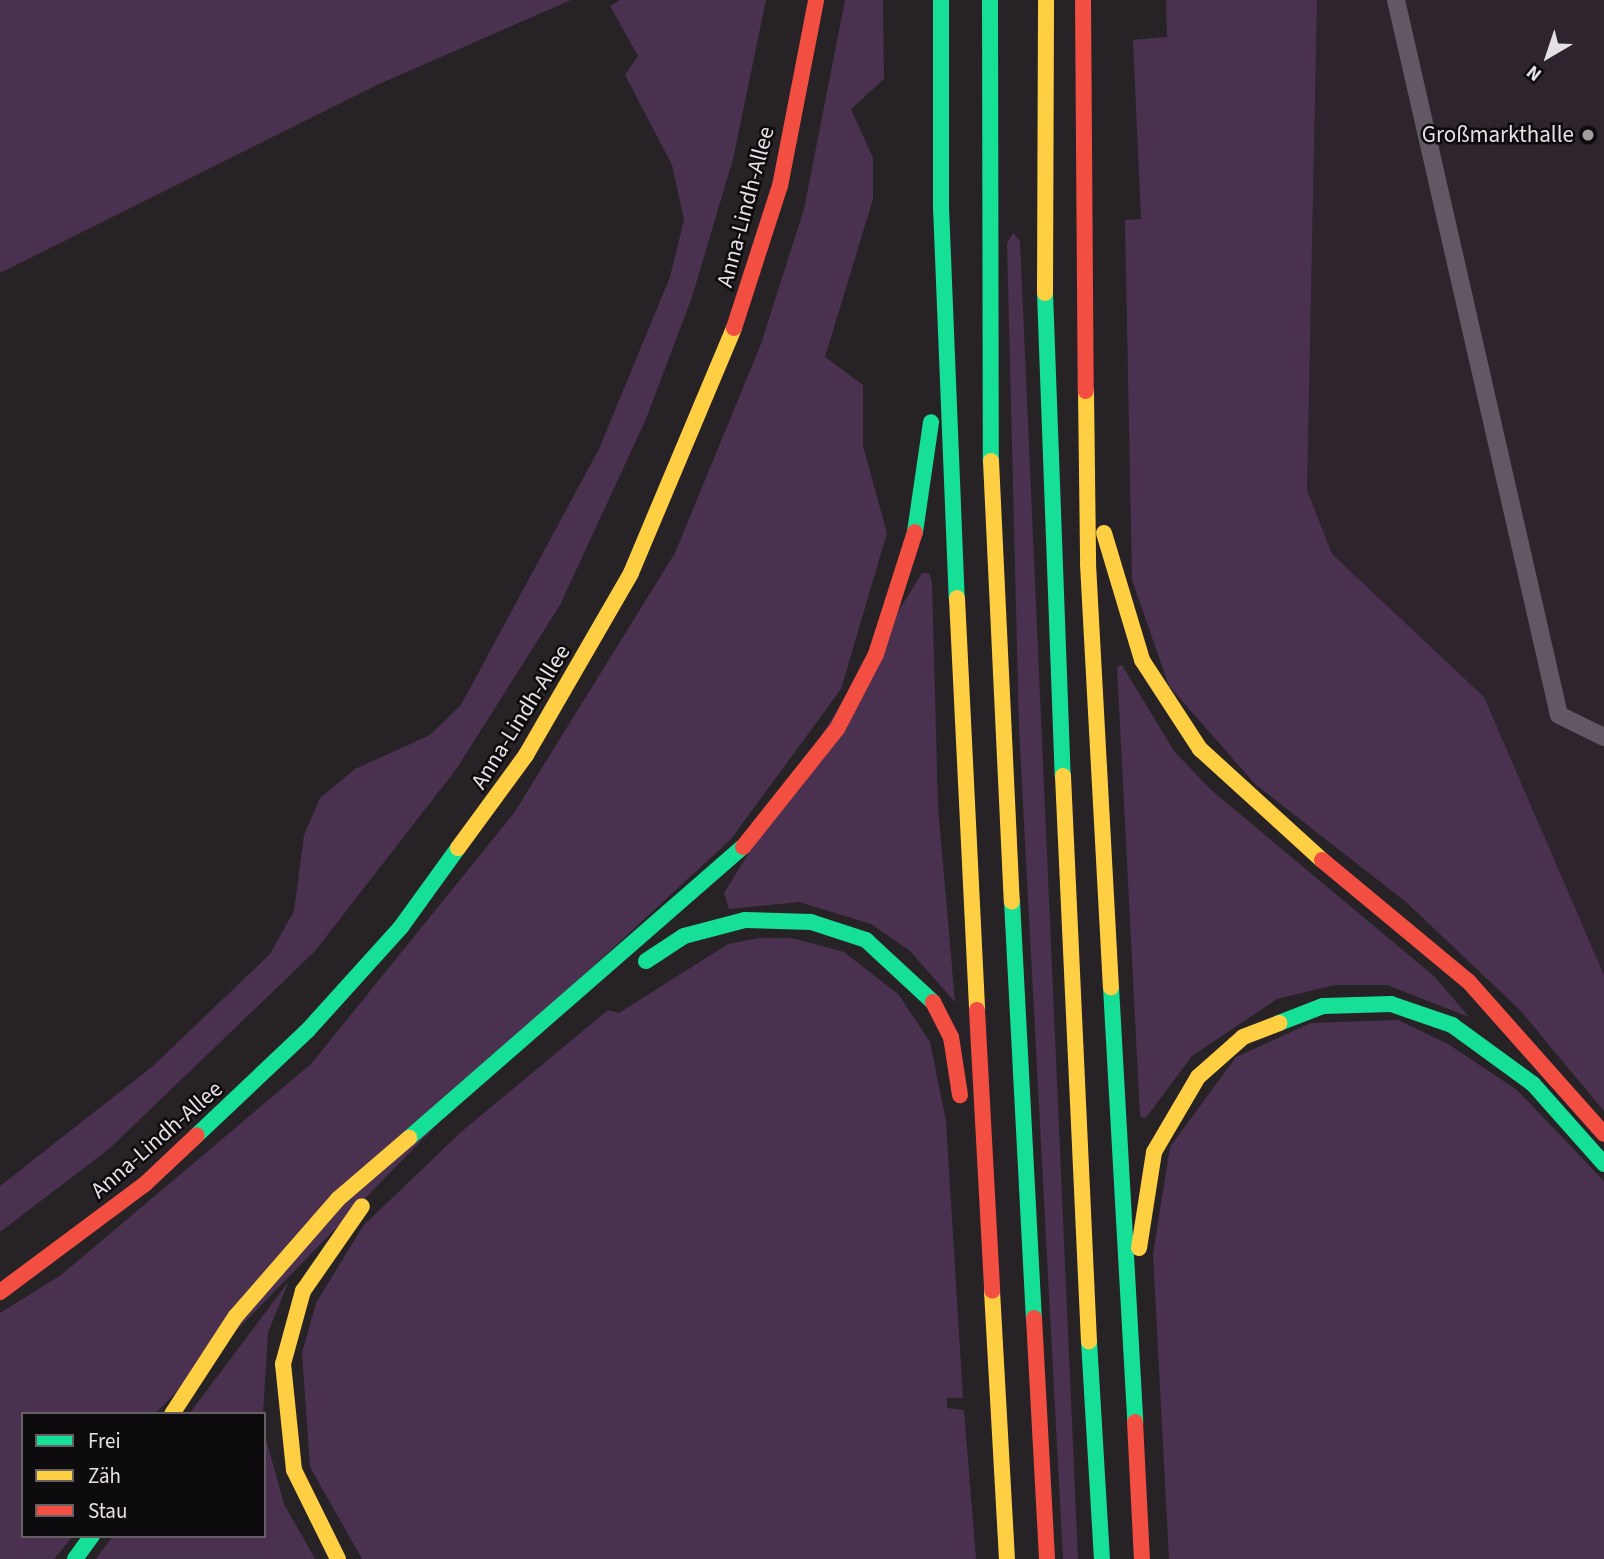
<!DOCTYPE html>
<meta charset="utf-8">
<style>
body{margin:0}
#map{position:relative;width:1604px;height:1559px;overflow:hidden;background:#262226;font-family:"Source Sans 3",sans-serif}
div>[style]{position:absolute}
.built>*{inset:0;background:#2d242e}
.green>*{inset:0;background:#4b3150}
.lane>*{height:18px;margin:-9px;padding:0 9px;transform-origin:9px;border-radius:9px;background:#625864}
.fast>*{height:16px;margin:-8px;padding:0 8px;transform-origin:8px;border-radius:8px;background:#16e098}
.slow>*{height:16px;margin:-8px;padding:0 8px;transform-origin:8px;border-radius:8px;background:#ffcf43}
.jam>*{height:16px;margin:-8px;padding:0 8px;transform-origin:8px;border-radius:8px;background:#f24e42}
.dots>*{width:19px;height:19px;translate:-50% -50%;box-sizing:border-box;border:4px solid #0e0b0e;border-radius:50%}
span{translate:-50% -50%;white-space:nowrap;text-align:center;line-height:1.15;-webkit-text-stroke:5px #0e0b0e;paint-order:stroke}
.poi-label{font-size:23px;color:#e5e0e5}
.right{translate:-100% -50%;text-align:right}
.street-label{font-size:23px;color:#e5e0e5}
.legend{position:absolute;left:21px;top:1412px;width:245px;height:126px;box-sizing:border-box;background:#0e0b0e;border:2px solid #646064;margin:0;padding:9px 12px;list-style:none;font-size:21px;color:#e5e0e5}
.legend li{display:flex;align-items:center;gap:14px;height:35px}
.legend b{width:35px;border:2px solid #646064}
.north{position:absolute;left:1513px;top:21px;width:70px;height:70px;-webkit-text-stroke:5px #0e0b0e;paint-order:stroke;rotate:219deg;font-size:19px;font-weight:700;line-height:28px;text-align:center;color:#e5e0e5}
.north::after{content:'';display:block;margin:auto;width:24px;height:32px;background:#e5e0e5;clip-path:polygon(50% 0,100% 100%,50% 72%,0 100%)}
</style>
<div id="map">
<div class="built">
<div style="clip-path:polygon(1317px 0,1604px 0,1604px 975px,1484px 697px,1332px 554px,1307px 490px)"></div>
</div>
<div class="green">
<div style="clip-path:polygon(0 0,571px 0,377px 85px,0 273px)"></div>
<div style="clip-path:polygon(620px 0,766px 0,733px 159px,692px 297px,646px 419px,560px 605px,457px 768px,315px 951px,109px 1149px,0 1232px,0 1186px,153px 1066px,270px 954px,294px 911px,304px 835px,320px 798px,355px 769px,430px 735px,461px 705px,599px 449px,670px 277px,684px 220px,672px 165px,625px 75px,638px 56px,610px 6px)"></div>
<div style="clip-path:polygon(845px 0,883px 0,884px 79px,851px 109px,873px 158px,873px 199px,825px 357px,863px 385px,863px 446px,887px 533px,841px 689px,731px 839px,571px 987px,155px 1414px,23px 1414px,23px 1536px,73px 1536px,54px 1559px,0 1559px,0 1313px,61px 1275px,311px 1064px,514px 813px,675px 553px,761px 344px,804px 209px)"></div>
<div style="clip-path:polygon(1166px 0,1317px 0,1307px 490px,1332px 554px,1484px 697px,1604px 975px,1604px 1111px,1520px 1010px,1406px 902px,1255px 784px,1169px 686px,1132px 580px,1125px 220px,1141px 219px,1133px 40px,1167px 37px)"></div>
<div style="clip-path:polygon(1013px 233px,1020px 241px,1078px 1559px,1063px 1559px,1019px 728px,1007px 243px)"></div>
<div style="clip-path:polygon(922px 573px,929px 573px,932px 582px,938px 807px,955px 1002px,909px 950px,871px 924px,799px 902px,729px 909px,724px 893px)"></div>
<div style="clip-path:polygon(1122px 665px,1174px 751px,1210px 789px,1435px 977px,1469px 1017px,1387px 985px,1335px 985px,1277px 999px,1192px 1056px,1145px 1119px,1140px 1116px,1117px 667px)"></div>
<div style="clip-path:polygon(759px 938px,792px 938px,844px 952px,899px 995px,930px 1042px,946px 1121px,963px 1398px,947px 1398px,947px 1408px,964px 1410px,976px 1559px,362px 1559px,310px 1467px,302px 1353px,316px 1303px,363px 1226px,461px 1132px,608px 1010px,619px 1013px,728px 944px)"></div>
<div style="clip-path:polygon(1398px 1020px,1448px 1044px,1517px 1090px,1604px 1181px,1604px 1559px,1169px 1559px,1153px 1254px,1170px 1147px,1236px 1057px,1311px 1023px)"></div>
<div style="clip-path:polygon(289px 1281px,268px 1332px,263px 1414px,189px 1414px)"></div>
<div style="clip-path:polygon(264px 1432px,284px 1504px,315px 1559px,96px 1559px,113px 1536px,264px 1536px)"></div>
</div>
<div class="lane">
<div style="left:1396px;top:0;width:733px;rotate:77.16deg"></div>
<div style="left:1559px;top:715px;width:50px;rotate:26.1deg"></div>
</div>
<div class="fast">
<div style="left:941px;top:0;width:207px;rotate:90deg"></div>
<div style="left:941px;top:207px;width:391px;rotate:87.7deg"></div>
<div style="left:990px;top:0;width:461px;rotate:89.9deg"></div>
<div style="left:1045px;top:293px;width:483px;rotate:87.9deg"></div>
<div style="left:915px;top:532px;width:111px;rotate:-81.7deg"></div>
<div style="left:1012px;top:901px;width:418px;rotate:87deg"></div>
<div style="left:646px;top:961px;width:45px;rotate:-33.3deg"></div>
<div style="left:684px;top:936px;width:63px;rotate:-14.7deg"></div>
<div style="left:745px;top:920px;width:66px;rotate:1.7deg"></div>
<div style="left:811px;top:922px;width:58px;rotate:18.1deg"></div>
<div style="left:866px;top:940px;width:91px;rotate:42.8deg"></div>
<div style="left:1111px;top:987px;width:436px;rotate:86.8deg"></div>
<div style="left:1279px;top:1023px;width:47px;rotate:-21.1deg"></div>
<div style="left:1323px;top:1006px;width:68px;rotate:-1.7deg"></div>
<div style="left:1391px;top:1004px;width:65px;rotate:19deg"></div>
<div style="left:1452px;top:1025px;width:100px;rotate:36.1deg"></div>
<div style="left:1533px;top:1084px;width:107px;rotate:48.4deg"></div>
<div style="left:197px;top:1135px;width:153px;rotate:-43.4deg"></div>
<div style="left:308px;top:1030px;width:139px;rotate:-47.9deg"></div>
<div style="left:401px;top:927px;width:97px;rotate:-54.2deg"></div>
<div style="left:409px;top:1138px;width:443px;rotate:-41.1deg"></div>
<div style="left:1089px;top:1341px;width:218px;rotate:86.6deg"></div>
<div style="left:75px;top:1559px;width:29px;rotate:-54deg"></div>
</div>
<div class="slow">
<div style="left:1045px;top:293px;width:293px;rotate:-89.8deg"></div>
<div style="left:1086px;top:391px;width:173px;rotate:89.3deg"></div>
<div style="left:1088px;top:564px;width:424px;rotate:86.9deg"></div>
<div style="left:991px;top:461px;width:441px;rotate:87.3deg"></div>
<div style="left:1104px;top:533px;width:133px;rotate:73.3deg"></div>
<div style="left:1142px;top:660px;width:106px;rotate:56.9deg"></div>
<div style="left:1200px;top:749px;width:165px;rotate:42.3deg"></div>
<div style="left:957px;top:598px;width:412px;rotate:87.2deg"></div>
<div style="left:1063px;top:776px;width:566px;rotate:87.37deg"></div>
<div style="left:458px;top:848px;width:115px;rotate:-53.8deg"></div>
<div style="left:526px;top:755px;width:210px;rotate:-60deg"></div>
<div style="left:631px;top:573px;width:266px;rotate:-67.2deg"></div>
<div style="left:1139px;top:1248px;width:97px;rotate:-81.1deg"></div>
<div style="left:1154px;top:1152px;width:87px;rotate:-59.6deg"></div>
<div style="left:1198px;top:1077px;width:60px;rotate:-41.6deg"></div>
<div style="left:1243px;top:1037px;width:39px;rotate:-21deg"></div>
<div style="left:992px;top:1291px;width:268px;rotate:86.8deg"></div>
<div style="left:172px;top:1414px;width:117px;rotate:-56.9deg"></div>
<div style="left:236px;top:1316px;width:155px;rotate:-48.9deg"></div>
<div style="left:338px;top:1199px;width:94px;rotate:-40.7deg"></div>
<div style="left:338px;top:1559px;width:99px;rotate:-116.3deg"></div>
<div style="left:294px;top:1470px;width:107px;rotate:-95.9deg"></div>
<div style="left:283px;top:1364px;width:76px;rotate:-74.7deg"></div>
<div style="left:303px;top:1291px;width:103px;rotate:-55.2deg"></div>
</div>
<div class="jam">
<div style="left:1083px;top:0;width:391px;rotate:89.6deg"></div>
<div style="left:734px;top:328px;width:149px;rotate:-72.1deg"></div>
<div style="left:780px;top:186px;width:189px;rotate:-79deg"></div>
<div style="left:743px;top:847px;width:151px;rotate:-51.5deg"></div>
<div style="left:837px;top:729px;width:85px;rotate:-62.5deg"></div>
<div style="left:876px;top:654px;width:128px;rotate:-72.3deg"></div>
<div style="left:1322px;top:860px;width:191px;rotate:39.7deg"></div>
<div style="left:1469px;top:982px;width:203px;rotate:48.4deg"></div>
<div style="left:933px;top:1002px;width:39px;rotate:63deg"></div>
<div style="left:951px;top:1037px;width:59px;rotate:81.2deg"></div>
<div style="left:977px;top:1010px;width:281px;rotate:86.9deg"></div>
<div style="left:0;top:1292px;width:181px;rotate:-36.7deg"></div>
<div style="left:145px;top:1184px;width:71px;rotate:-43.3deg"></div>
<div style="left:1034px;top:1318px;width:241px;rotate:86.9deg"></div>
<div style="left:1135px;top:1422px;width:137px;rotate:87.1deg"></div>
</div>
<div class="dots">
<div style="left:1588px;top:135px;background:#a29ea2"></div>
</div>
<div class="poi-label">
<span class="right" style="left:1574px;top:135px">Großmarkthalle</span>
</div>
<div class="street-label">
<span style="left:746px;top:207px;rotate:-75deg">Anna-Lindh-Allee</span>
<span style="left:521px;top:717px;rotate:-58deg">Anna-Lindh-Allee</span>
<span style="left:157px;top:1140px;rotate:-41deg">Anna-Lindh-Allee</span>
</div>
<ul class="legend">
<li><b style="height:9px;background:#16e098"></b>Frei</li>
<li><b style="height:9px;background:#ffcf43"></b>Zäh</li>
<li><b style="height:9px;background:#f24e42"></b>Stau</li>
</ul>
<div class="north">N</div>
</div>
